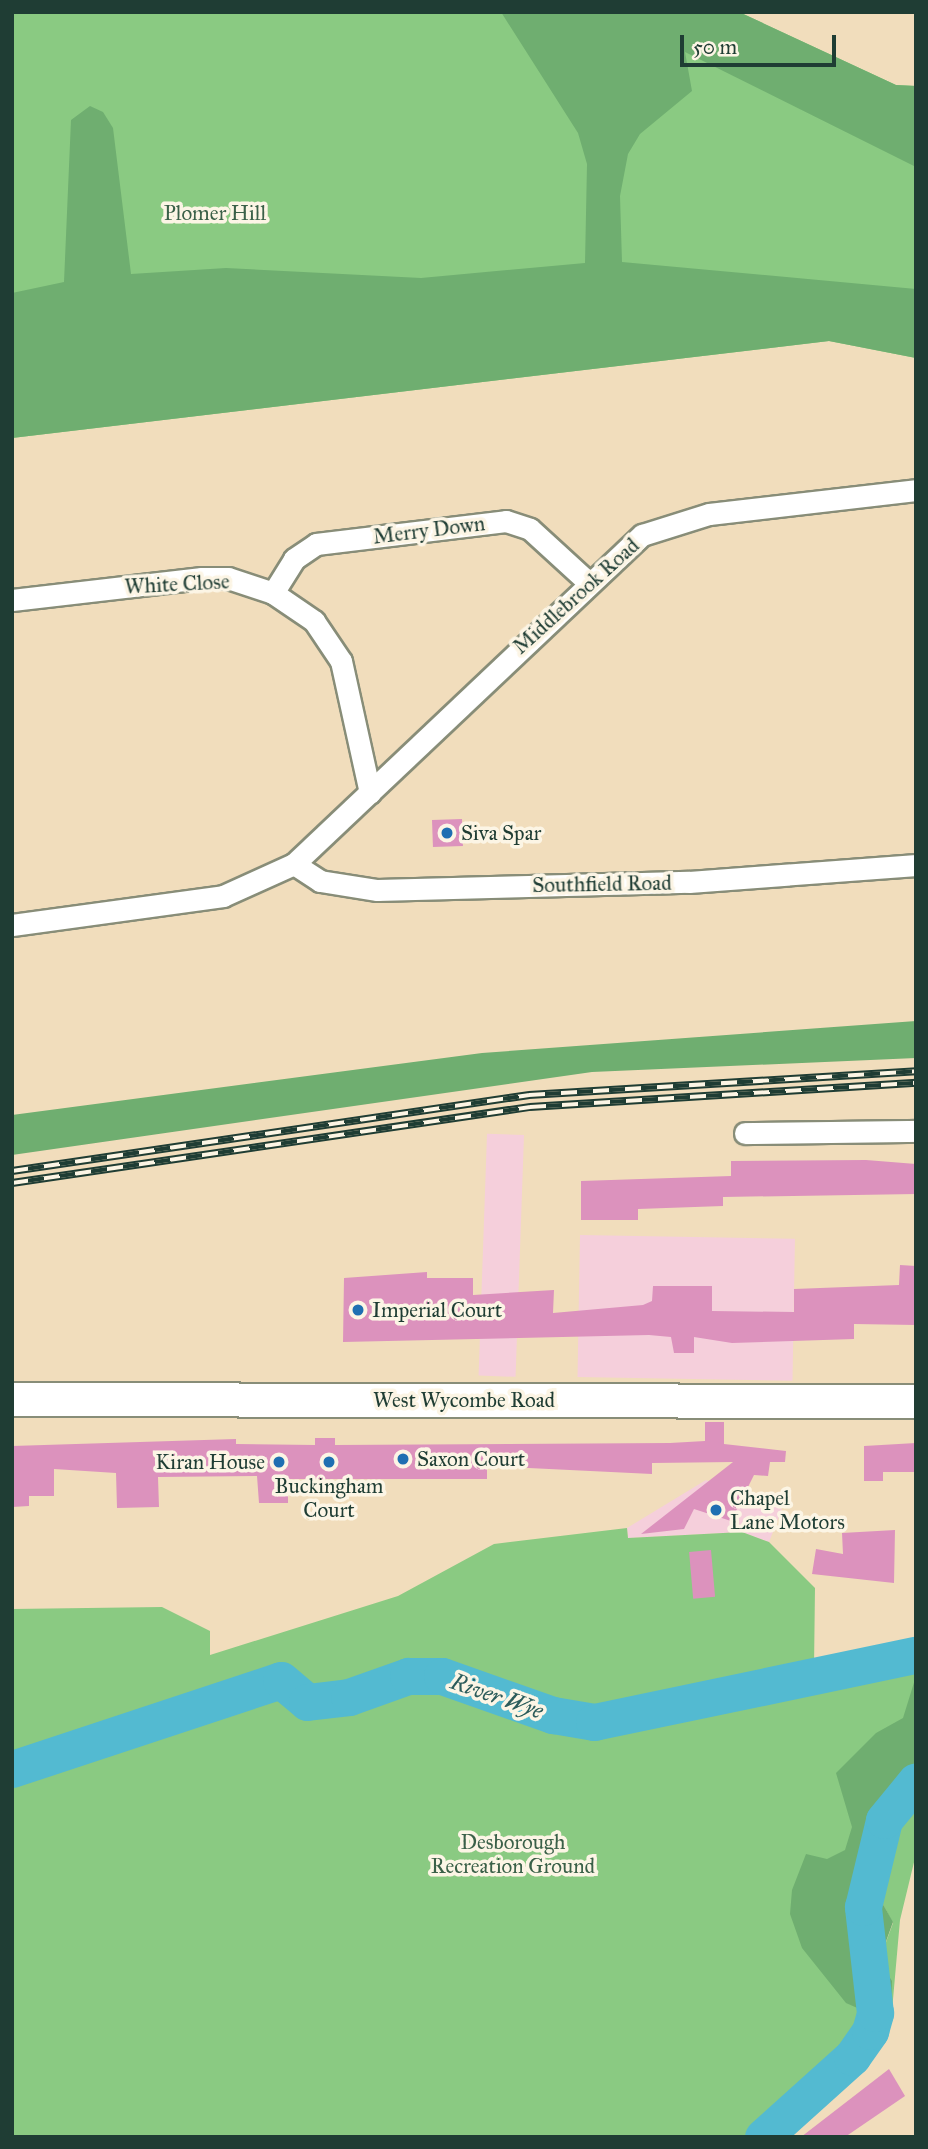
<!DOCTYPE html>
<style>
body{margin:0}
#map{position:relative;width:928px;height:2149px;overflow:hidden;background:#f1ddbc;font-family:"IM FELL Great Primer",serif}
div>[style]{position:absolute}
.built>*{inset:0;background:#f5cfdb;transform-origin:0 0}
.green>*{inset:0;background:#8aca82}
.forest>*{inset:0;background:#6fae70}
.river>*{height:37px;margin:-18.5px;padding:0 18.5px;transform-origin:18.5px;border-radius:18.5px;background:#53bad1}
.building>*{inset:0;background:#dc92bd;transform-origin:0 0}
.roads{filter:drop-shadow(2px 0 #888d78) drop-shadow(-2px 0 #888d78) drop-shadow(0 2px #888d78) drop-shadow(0 -2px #888d78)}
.minor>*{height:21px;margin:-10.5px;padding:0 10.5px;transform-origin:10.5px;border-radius:10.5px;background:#fff}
.primary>*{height:33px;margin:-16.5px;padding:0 16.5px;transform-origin:16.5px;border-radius:16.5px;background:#fff}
.rail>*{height:8px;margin-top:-4px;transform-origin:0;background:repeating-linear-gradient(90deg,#fcf5e5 0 16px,#1f3d34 0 32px);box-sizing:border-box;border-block:2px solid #1f3d34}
.dots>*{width:19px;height:19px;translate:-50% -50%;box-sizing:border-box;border:4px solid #fcf5e5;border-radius:50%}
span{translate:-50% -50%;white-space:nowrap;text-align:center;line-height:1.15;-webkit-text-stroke:7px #fcf5e5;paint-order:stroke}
.park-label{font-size:21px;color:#3a6048}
.street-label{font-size:21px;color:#1f3d34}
.poi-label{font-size:21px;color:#1f3d34}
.left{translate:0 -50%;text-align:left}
.right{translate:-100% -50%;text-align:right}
.water-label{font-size:23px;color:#2c5c5b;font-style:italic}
.frame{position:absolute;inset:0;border:14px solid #1f3d34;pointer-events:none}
.scale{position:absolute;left:680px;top:35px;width:156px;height:32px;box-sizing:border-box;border:4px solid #1f3d34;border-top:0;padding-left:9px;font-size:21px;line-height:24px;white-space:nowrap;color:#1f3d34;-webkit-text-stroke:5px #fcf5e5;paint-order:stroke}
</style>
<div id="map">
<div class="built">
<div style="left:524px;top:1135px;width:242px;height:37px;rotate:92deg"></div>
<div style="left:580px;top:1235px;width:215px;height:142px;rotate:1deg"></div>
<div style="clip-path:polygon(706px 1480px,782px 1509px,769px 1542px,742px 1532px,628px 1538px,627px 1528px)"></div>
</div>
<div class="green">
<div style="clip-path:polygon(12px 12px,739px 12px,896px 85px,916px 86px,916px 358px,829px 341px,12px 438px)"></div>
<div style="clip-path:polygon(627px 1528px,628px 1538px,742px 1532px,769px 1542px,815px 1588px,814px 1668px,748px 1679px,748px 1692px,916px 1660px,916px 1758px,868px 1827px,867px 2021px,856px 2026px,883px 2030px,878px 2046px,767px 2137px,14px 2137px,12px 1609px,162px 1607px,210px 1631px,210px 1655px,398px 1596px,494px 1544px)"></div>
<div style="clip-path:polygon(916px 1795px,916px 1854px,900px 1920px,891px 2022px,880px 2018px,891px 2007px,879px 1961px,893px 1923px,880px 1899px,892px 1860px,891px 1838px,907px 1819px)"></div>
</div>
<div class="forest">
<div style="clip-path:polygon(501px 12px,739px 12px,896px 85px,916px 86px,916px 167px,685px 52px,692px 91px,640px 134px,628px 154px,620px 196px,622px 262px,916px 289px,916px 358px,829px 341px,12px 438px,12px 293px,64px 282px,71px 120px,90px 106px,103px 112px,113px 128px,131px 274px,226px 268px,421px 278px,585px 263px,587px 164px,578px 133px)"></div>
<div style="clip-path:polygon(916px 1021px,916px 1058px,592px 1072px,12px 1155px,12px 1115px,482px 1053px)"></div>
<div style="clip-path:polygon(916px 1676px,916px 1795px,907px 1820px,891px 1838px,892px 1860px,880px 1899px,893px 1922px,879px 1961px,892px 1981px,891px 2007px,880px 2018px,846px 2003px,802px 1948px,790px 1914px,792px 1890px,806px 1854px,827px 1859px,845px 1850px,852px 1827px,836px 1773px,876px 1733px,903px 1718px)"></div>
</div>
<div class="river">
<div style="left:12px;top:1769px;width:283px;rotate:-18.3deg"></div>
<div style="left:281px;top:1680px;width:34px;rotate:40deg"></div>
<div style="left:307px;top:1702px;width:42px;rotate:-6.8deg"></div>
<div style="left:349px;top:1697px;width:63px;rotate:-19.6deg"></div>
<div style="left:408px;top:1676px;width:34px"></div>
<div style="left:442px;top:1676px;width:118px;rotate:19.4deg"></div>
<div style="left:553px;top:1715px;width:42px;rotate:9.7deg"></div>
<div style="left:594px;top:1722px;width:329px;rotate:-11.8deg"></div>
<div style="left:763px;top:2137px;width:120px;rotate:-42deg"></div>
<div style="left:852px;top:2057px;width:32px;rotate:-55deg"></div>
<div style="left:870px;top:2031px;width:19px;rotate:-74deg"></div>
<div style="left:875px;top:2013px;width:107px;rotate:-96.5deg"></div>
<div style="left:863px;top:1907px;width:89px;rotate:-76.4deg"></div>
<div style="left:884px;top:1820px;width:50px;rotate:-50.6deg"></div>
</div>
<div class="building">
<div style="left:462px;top:819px;width:27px;height:30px;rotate:88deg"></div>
<div style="clip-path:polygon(866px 1160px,916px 1164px,916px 1194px,723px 1197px,723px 1206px,638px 1209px,638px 1220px,581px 1220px,581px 1181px,731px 1176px,731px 1161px)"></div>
<div style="clip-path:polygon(900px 1265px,916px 1266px,916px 1325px,854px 1324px,854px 1339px,732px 1343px,694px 1337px,694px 1353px,674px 1353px,671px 1337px,649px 1335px,343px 1342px,344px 1278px,427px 1272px,427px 1278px,473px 1278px,473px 1295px,554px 1290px,553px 1313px,643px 1305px,652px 1301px,653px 1286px,712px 1286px,712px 1311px,794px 1312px,794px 1289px,899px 1285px)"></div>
<div style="clip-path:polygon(705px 1422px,724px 1422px,724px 1444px,786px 1451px,785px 1462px,770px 1462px,768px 1476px,754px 1475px,731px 1521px,694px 1509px,684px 1529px,641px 1534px,733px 1462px,652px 1463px,652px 1474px,487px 1466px,487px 1479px,288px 1479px,288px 1503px,259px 1503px,257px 1476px,158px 1477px,159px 1507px,117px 1508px,116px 1473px,54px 1469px,54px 1496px,29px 1496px,29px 1506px,12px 1507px,12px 1446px,236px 1439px,236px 1444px,315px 1445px,315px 1438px,335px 1438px,335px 1445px,670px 1443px,705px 1441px)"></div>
<div style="clip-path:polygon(916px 1443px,916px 1472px,883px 1472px,883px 1481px,864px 1481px,864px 1446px)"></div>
<div style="clip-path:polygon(895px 1530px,894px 1583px,812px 1574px,816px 1549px,843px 1554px,842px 1533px)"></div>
<div style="left:711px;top:1550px;width:47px;height:22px;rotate:85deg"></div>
<div style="clip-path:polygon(889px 2069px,905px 2096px,845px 2137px,801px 2137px)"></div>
</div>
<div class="roads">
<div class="minor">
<div style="left:273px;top:593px;width:40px;rotate:-58deg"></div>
<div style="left:294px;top:559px;width:27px;rotate:-34deg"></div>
<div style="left:316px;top:544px;width:191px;rotate:-6.9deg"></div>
<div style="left:506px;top:521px;width:25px;rotate:18deg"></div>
<div style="left:530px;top:529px;width:77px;rotate:42.4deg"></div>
<div style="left:12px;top:600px;width:191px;rotate:-6.6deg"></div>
<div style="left:202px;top:578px;width:26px"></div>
<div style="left:228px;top:578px;width:47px;rotate:18.4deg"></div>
<div style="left:273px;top:593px;width:50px;rotate:34.3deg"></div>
<div style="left:314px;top:621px;width:48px;rotate:56deg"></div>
<div style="left:341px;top:661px;width:135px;rotate:77.6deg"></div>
<div style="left:294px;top:864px;width:31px;rotate:33deg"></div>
<div style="left:320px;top:881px;width:58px;rotate:9deg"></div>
<div style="left:377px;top:890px;width:312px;rotate:-1.5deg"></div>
<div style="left:689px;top:882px;width:228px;rotate:-4.3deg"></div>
<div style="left:12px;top:925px;width:213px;rotate:-7.8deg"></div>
<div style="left:223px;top:896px;width:78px;rotate:-24.3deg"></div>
<div style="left:294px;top:864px;width:479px;rotate:-43.4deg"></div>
<div style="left:642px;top:535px;width:70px;rotate:-17.4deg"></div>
<div style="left:709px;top:514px;width:208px;rotate:-6.6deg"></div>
<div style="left:745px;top:1133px;width:171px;rotate:-0.7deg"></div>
</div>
<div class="primary">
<div style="left:12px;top:1399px;width:904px;rotate:0.13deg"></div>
</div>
</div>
<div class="rail">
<div style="left:12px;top:1171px;width:523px;rotate:-8.36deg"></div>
<div style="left:529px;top:1095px;width:388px;rotate:-3.5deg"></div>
<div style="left:12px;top:1183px;width:524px;rotate:-8.35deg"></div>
<div style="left:530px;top:1107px;width:387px;rotate:-3.6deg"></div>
</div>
<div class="dots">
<div style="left:447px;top:833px;background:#1f6fb2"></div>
<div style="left:358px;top:1310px;background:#1f6fb2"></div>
<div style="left:403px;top:1459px;background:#1f6fb2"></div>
<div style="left:279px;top:1462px;background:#1f6fb2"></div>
<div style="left:329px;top:1462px;background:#1f6fb2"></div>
<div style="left:716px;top:1510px;background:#1f6fb2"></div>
</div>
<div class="park-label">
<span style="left:215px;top:213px">Plomer Hill</span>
<span style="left:513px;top:1854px">Desborough<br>Recreation Ground</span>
</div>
<div class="street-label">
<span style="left:429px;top:530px;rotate:-7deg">Merry Down</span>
<span style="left:177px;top:584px;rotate:-3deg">White Close</span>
<span style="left:576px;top:596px;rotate:-42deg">Middlebrook Road</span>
<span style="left:602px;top:884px;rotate:-1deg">Southfield Road</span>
<span style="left:464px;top:1400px">West Wycombe Road</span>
</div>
<div class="poi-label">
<span class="left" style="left:461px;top:833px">Siva Spar</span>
<span class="left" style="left:372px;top:1310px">Imperial Court</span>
<span class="left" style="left:417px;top:1459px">Saxon Court</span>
<span class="right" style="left:265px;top:1462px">Kiran House</span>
<span style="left:329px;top:1498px">Buckingham<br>Court</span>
<span class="left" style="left:730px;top:1510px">Chapel<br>Lane Motors</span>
</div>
<div class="water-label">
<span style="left:497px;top:1696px;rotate:19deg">River Wye</span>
</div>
<div class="frame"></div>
<div class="scale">50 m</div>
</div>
